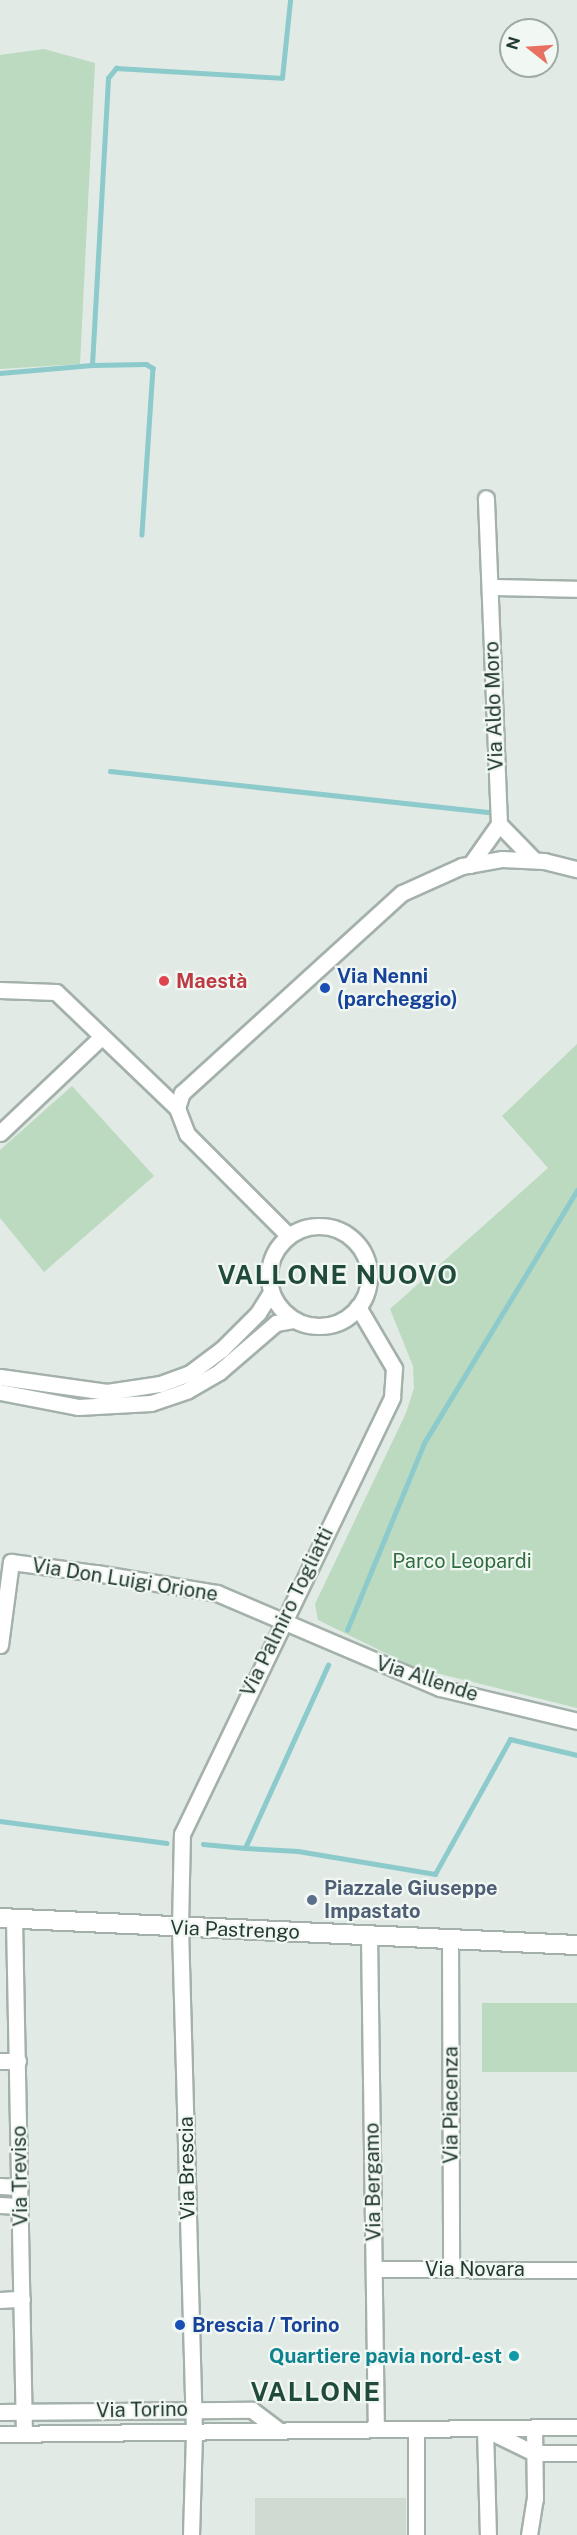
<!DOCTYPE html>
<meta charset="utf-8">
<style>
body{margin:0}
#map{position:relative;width:577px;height:2535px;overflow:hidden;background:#e1eae5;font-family:"Public Sans",sans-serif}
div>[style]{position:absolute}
.built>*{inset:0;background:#cfdad3;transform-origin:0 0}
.green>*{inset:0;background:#bbdabf;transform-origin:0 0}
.stream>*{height:4.5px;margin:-2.25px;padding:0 2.25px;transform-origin:2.25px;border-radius:2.25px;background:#8ccacc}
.roads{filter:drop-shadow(2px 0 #a4b1ab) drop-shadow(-2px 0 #a4b1ab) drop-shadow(0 2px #a4b1ab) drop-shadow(0 -2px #a4b1ab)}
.street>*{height:15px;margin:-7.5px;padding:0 7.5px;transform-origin:7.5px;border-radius:7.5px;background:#fff}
.street>.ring{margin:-7.5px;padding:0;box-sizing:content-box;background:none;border:15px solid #fff;border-radius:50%}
.secondary>*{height:18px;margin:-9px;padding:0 9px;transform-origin:9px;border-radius:9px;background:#fff}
.dots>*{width:16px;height:16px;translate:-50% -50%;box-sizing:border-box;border:3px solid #f1f7f3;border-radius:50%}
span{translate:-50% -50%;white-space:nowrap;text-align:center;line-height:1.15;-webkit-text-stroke:4.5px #f1f7f3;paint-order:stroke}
.street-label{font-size:20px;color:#223930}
.transit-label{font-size:20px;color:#164399;font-weight:700}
.left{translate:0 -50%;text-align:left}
.health-label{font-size:20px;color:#be3a42;font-weight:700}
.park-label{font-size:20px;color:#306d3f}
.service-label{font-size:20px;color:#4e5e75;font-weight:700}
.culture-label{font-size:20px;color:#0d838f;font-weight:700}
.right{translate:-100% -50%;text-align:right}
.district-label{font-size:26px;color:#204a3a;font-weight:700;letter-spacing:1.5px}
.north{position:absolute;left:499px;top:18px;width:60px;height:60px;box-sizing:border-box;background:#f1f7f3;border:2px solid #9eaba5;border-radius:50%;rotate:287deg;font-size:16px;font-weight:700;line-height:24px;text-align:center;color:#223930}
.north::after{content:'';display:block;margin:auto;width:21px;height:27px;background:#e77061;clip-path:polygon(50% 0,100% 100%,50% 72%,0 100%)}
</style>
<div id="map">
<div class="built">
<div style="left:406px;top:2498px;width:37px;height:151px;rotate:90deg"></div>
</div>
<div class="green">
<div style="clip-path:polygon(44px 49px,95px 63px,80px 364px,0 369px,0 55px)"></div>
<div style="clip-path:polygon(577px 1044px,577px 1708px,416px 1668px,318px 1620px,315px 1604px,406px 1413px,414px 1388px,413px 1366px,390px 1309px,548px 1168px,502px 1116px)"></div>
<div style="clip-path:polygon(72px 1086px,154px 1176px,44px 1272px,0 1218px,0 1150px)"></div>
<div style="left:577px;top:2003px;width:69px;height:95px;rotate:90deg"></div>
</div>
<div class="stream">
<div style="left:92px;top:365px;width:287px;rotate:-86.8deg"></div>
<div style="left:108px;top:78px;width:13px;rotate:-51deg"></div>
<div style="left:116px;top:68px;width:166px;rotate:3.4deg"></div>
<div style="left:282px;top:78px;width:78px;rotate:-84.1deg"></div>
<div style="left:0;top:373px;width:92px;rotate:-5deg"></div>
<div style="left:92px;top:365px;width:54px;rotate:-1.1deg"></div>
<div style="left:146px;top:364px;width:8px;rotate:30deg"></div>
<div style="left:153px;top:368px;width:167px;rotate:93.8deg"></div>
<div style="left:110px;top:771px;width:382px;rotate:6.2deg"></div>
<div style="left:347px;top:1630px;width:202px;rotate:-67.6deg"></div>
<div style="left:424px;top:1443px;width:296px;rotate:-58.8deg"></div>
<div style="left:0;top:1821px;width:168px;rotate:7.5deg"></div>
<div style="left:203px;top:1844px;width:42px;rotate:5.4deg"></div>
<div style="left:245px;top:1848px;width:201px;rotate:-65.6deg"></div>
<div style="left:245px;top:1848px;width:53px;rotate:3.2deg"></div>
<div style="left:298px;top:1851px;width:139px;rotate:9.5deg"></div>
<div style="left:435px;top:1874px;width:154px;rotate:-60.9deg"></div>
<div style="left:510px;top:1739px;width:69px;rotate:13.4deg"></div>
</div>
<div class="roads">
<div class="street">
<div style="left:491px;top:587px;width:86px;rotate:1.3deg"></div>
<div style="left:499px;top:824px;width:50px;rotate:45.8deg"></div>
<div style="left:470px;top:865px;width:50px;rotate:-54.7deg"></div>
<div style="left:499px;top:824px;width:326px;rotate:-92.3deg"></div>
<div style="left:0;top:990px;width:56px;rotate:2deg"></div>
<div style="left:56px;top:992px;width:168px;rotate:43.8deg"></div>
<div style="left:177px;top:1108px;width:28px;rotate:69deg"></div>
<div style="left:187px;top:1134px;width:144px;rotate:45deg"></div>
<div style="left:177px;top:1108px;width:16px;rotate:-72deg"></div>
<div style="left:182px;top:1093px;width:297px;rotate:-42.3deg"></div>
<div style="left:402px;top:893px;width:66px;rotate:-24.2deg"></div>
<div style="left:462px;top:866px;width:41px;rotate:-9.9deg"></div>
<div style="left:502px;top:859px;width:42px;rotate:2.7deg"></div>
<div style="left:544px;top:861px;width:34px;rotate:14deg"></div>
<div style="left:0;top:1133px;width:139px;rotate:-43.5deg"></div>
<div class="ring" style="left:269px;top:1226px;width:85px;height:85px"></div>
<div style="left:0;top:1377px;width:108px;rotate:8deg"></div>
<div style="left:107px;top:1392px;width:54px;rotate:-8.6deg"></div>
<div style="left:160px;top:1384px;width:32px;rotate:-20deg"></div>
<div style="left:190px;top:1373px;width:40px;rotate:-37deg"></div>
<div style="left:222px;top:1349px;width:51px;rotate:-45deg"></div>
<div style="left:258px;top:1313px;width:25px;rotate:-58deg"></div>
<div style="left:0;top:1392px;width:79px;rotate:10.9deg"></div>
<div style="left:78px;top:1407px;width:73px;rotate:-3.1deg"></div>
<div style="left:151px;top:1403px;width:39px;rotate:-19deg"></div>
<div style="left:188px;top:1390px;width:36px;rotate:-30deg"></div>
<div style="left:219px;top:1372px;width:75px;rotate:-40.7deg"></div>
<div style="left:276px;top:1323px;width:17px;rotate:-10deg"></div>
<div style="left:0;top:1645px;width:84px;rotate:-82.5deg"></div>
<div style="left:11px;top:1562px;width:86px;rotate:7.4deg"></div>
<div style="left:96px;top:1573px;width:123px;rotate:9.4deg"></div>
<div style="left:217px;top:1593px;width:242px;rotate:23.1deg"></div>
<div style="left:440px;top:1688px;width:141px;rotate:13.5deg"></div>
<div style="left:14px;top:1919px;width:514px;rotate:88.89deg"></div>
<div style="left:369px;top:1935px;width:494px;rotate:89.2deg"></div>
<div style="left:450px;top:1940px;width:329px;rotate:89.8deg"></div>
<div style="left:0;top:2061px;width:18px"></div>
<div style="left:0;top:2186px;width:20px;rotate:3deg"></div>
<div style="left:0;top:2205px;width:20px;rotate:3deg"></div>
<div style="left:374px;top:2269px;width:202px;rotate:0.3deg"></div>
<div style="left:0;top:2300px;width:22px;rotate:-3deg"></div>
<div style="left:0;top:2412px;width:252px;rotate:-0.5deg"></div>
<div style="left:252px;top:2410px;width:31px;rotate:37deg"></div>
<div style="left:485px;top:2429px;width:106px;rotate:88.4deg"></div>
<div style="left:487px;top:2430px;width:52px;rotate:26.1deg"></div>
<div style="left:534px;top:2453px;width:43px"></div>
<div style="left:0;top:2434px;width:577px;rotate:-0.7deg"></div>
<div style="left:191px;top:2535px;width:103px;rotate:-88.3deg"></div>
<div style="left:194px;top:2432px;width:505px;rotate:-91.59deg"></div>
<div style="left:180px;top:1927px;width:93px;rotate:-88.8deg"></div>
<div style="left:182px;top:1834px;width:485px;rotate:-64.3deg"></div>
<div style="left:392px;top:1397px;width:29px;rotate:-86deg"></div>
<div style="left:394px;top:1368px;width:71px;rotate:-120.5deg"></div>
<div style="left:416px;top:2535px;width:106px;rotate:-90deg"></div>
<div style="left:529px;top:2535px;width:36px;rotate:-81deg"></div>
<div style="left:535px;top:2499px;width:70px;rotate:-90.8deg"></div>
</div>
<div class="secondary">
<div style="left:0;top:1918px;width:578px;rotate:2.68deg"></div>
</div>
</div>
<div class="dots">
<div style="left:164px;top:981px;background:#e0444e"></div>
<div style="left:325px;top:988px;background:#1a4fb4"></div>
<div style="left:312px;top:1900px;background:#5c6f8a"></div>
<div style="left:180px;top:2325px;background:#1a4fb4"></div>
<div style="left:514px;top:2356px;background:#0f9aa8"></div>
</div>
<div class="street-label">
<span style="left:494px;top:706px;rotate:-92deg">Via Aldo Moro</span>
<span style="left:125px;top:1580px;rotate:9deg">Via Don Luigi Orione</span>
<span style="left:287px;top:1612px;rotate:-64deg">Via Palmiro Togliatti</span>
<span style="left:427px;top:1679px;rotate:18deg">Via Allende</span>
<span style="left:235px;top:1930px;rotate:2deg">Via Pastrengo</span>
<span style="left:451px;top:2105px;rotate:-90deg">Via Piacenza</span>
<span style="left:187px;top:2168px;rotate:-91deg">Via Brescia</span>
<span style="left:20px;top:2176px;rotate:-91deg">Via Treviso</span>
<span style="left:373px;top:2182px;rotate:-91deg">Via Bergamo</span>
<span style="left:475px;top:2269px">Via Novara</span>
<span style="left:142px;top:2410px;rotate:-1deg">Via Torino</span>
</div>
<div class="transit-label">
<span class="left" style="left:337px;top:988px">Via Nenni<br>(parcheggio)</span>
<span class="left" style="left:192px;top:2325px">Brescia / Torino</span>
</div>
<div class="health-label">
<span class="left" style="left:176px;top:981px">Maestà</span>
</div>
<div class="park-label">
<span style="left:462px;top:1561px">Parco Leopardi</span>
</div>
<div class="service-label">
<span class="left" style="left:324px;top:1900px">Piazzale Giuseppe<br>Impastato</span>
</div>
<div class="culture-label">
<span class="right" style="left:502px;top:2356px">Quartiere pavia nord-est</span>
</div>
<div class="district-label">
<span style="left:338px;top:1275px">VALLONE NUOVO</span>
<span style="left:316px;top:2392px">VALLONE</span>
</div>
<div class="north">N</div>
</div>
